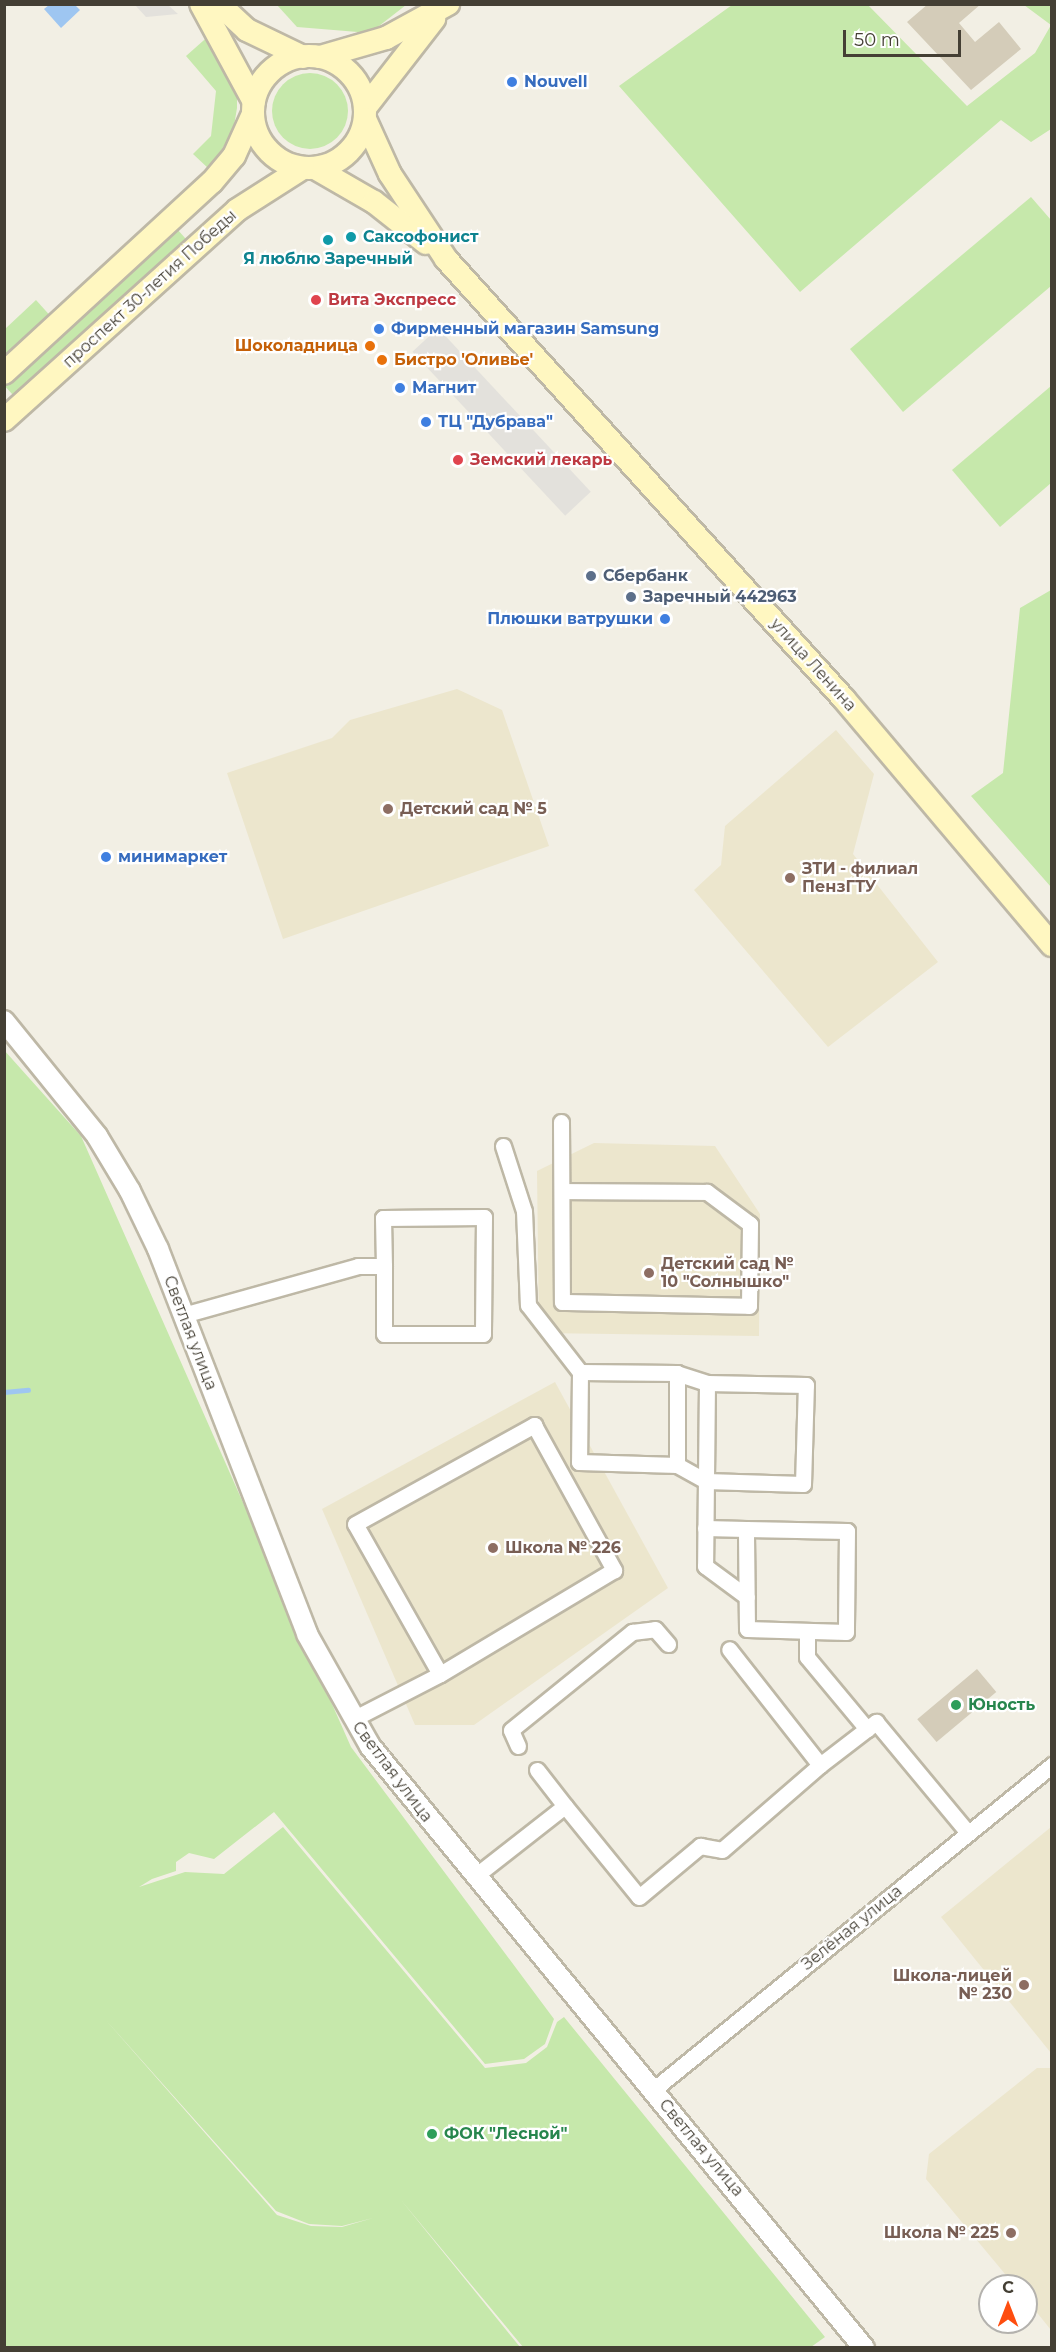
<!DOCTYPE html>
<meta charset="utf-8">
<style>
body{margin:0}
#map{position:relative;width:1056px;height:2352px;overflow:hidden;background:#f2efe4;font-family:Montserrat,sans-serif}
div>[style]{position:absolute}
.education>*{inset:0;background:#ece6cd}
.green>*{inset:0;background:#c6e8ab;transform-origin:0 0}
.round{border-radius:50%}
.parking>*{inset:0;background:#e3e1dc;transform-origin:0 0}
.water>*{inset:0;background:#9ec6f1}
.stream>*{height:4.5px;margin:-2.25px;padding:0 2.25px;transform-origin:2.25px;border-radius:2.25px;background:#9ec6f1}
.building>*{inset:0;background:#d4ccb9;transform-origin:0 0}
.roads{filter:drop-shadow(2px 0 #beb8a6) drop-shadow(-2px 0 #beb8a6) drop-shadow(0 2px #beb8a6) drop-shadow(0 -2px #beb8a6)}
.minor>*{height:15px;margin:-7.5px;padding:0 7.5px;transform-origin:7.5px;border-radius:7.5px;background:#fff}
.tertiary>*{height:20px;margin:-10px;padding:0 10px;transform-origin:10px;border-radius:10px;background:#fff}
.secondary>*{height:22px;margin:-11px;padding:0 11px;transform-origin:11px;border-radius:11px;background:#fff7c1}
.secondary>.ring{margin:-11px;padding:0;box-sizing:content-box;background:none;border:22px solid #fff7c1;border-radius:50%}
.dots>*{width:16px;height:16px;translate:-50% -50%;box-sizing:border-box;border:3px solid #fff;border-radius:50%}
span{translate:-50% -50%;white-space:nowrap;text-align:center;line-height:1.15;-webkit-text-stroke:4.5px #fff;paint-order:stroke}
.shop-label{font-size:16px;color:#366cbe;font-weight:700}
.left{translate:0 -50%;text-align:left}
.right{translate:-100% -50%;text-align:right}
.culture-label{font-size:16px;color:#0d838f;font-weight:700}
.street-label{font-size:16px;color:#443f34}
.health-label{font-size:16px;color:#be3a42;font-weight:700}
.food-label{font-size:16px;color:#c56008;font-weight:700}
.service-label{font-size:16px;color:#4e5e75;font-weight:700}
.education-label{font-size:16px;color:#785e54;font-weight:700}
.leisure-label{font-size:16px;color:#27864d;font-weight:700}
.frame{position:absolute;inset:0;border:6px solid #443f34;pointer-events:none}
.north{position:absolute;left:978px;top:2274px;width:60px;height:60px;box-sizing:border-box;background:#fff;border:2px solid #b4b2ae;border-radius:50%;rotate:0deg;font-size:16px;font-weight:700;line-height:24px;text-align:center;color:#443f34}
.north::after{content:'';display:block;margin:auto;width:21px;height:27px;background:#fe4d0f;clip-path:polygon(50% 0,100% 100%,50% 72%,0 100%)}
.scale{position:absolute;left:843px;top:30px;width:118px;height:27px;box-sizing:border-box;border:3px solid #443f34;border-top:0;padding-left:8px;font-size:18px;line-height:21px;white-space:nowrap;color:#443f34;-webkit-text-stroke:4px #fff;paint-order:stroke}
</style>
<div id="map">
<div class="education">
<div style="clip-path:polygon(457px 689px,502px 710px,549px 846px,283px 939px,227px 773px,332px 738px,350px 720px)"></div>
<div style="clip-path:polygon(836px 730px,874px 774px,853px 854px,938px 962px,828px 1047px,694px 890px,721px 865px,725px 826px)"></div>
<div style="clip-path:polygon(594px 1143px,715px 1146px,760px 1214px,759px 1336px,539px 1333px,537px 1171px)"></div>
<div style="clip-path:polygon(555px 1382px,668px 1588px,474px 1725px,415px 1725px,322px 1509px)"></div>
<div style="clip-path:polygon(1051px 1827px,1051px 2053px,941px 1917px)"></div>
<div style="clip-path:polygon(1037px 2068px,1051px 2068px,1051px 2330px,1026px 2299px,1026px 2286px,1015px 2286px,926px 2179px,929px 2154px)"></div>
</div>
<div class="green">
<div style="clip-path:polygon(277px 5px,406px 5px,370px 33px,297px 27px)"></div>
<div style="clip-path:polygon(732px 5px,868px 5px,967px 106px,1035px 53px,1051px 25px,1024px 5px,1051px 5px,1051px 129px,1031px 142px,1001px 120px,800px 292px,619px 86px)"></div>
<div style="clip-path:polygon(212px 33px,237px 84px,237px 108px,233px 132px,209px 169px,193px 154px,211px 136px,216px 91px,186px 56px)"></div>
<div class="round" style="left:272px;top:73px;width:76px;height:76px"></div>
<div style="clip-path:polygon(1031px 197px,1051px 220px,1051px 286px,903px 412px,850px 349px)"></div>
<div style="left:177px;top:229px;width:15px;height:233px;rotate:48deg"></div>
<div style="clip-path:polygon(36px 300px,54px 320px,5px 364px,5px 329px)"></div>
<div style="clip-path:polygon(1051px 386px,1051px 483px,1000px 527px,952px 470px)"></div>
<div style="clip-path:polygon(1051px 590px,1051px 887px,971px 796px,1003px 773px,1020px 608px)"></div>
<div style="clip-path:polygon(evenodd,4px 1050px,81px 1136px,351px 1747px,554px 2019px,545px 2044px,524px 2059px,485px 2064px,274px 1812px,214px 1859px,189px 1853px,176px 1862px,176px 1871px,152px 1879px,139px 1887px,185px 1872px,224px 1874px,283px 1827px,485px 2068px,526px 2063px,547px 2047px,557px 2022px,564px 2017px,825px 2337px,811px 2347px,523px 2347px,401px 2200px,520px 2347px,5px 2347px,4px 1050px,104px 2018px,276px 2211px,309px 2224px,342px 2226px,373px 2218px,342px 2227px,311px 2226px,277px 2215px,104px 2018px)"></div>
</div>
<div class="parking">
<div style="clip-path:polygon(135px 5px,168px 5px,178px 14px,146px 17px)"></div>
<div style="left:438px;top:328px;width:224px;height:35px;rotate:47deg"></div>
</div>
<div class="water">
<div style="clip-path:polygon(75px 5px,80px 10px,61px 28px,44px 9px,49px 5px)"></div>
</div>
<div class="stream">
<div style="left:4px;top:1392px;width:24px;rotate:-5deg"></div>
</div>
<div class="building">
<div style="clip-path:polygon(928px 4px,981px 4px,959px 23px,975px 42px,999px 22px,1021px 49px,971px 90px,907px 22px)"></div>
<div style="left:977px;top:1669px;width:30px;height:78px;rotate:50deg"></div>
</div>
<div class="roads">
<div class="minor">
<div style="left:561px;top:1122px;width:180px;rotate:89.7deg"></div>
<div style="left:562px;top:1302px;width:187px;rotate:1.2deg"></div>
<div style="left:749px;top:1306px;width:82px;rotate:-89.3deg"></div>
<div style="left:750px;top:1224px;width:54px;rotate:-143.3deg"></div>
<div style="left:707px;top:1192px;width:145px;rotate:-179.6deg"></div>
<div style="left:503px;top:1146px;width:68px;rotate:72.1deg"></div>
<div style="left:524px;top:1211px;width:94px;rotate:87.6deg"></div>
<div style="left:528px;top:1305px;width:85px;rotate:52.2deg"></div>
<div style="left:580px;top:1372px;width:90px;rotate:90.6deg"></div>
<div style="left:579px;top:1462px;width:98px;rotate:1.8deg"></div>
<div style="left:677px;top:1465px;width:33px;rotate:29deg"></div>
<div style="left:706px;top:1481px;width:97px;rotate:1.8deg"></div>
<div style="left:803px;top:1484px;width:99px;rotate:-88.3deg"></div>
<div style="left:806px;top:1385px;width:99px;rotate:-178.8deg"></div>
<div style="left:707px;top:1383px;width:32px;rotate:-162deg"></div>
<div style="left:677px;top:1373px;width:97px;rotate:-179.4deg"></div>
<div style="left:183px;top:1315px;width:182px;rotate:-15.6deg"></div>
<div style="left:358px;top:1266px;width:26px"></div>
<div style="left:384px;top:1266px;width:48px;rotate:-91.2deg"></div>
<div style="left:383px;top:1218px;width:101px;rotate:-0.6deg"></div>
<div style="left:484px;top:1217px;width:117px;rotate:90.5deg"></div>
<div style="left:483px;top:1334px;width:99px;rotate:180deg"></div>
<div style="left:384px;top:1334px;width:68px;rotate:-90deg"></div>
<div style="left:707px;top:1383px;width:183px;rotate:90.6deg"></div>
<div style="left:705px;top:1566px;width:52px;rotate:36.4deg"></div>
<div style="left:677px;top:1465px;width:92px;rotate:-90deg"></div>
<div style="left:705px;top:1528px;width:41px;rotate:1.4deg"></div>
<div style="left:746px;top:1529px;width:101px;rotate:1.1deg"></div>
<div style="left:847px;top:1531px;width:101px;rotate:90.6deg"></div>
<div style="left:846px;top:1632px;width:99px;rotate:-178.3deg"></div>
<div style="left:747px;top:1629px;width:100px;rotate:-90.6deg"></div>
<div style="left:807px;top:1631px;width:26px;rotate:90deg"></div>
<div style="left:807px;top:1657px;width:94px;rotate:50.2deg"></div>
<div style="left:353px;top:1719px;width:98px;rotate:-27.3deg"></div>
<div style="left:440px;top:1674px;width:172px;rotate:-119.5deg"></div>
<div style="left:355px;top:1524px;width:205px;rotate:-28.9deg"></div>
<div style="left:534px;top:1425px;width:166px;rotate:61.1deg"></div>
<div style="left:614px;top:1570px;width:203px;rotate:149.1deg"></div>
<div style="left:518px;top:1746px;width:17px;rotate:-114deg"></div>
<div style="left:511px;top:1730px;width:156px;rotate:-39deg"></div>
<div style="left:632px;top:1632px;width:23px;rotate:-7deg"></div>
<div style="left:655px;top:1629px;width:20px;rotate:49deg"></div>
<div style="left:820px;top:1765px;width:71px;rotate:-37.5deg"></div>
<div style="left:876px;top:1722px;width:144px;rotate:50.3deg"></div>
<div style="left:537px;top:1770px;width:46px;rotate:52.1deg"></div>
<div style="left:474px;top:1877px;width:115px;rotate:-38deg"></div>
<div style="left:565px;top:1806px;width:117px;rotate:50.9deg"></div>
<div style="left:639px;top:1897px;width:80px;rotate:-39.9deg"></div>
<div style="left:700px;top:1846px;width:22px;rotate:10deg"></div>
<div style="left:722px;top:1850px;width:130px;rotate:-40.9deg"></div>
<div style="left:820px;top:1765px;width:147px;rotate:-128.1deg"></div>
<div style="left:653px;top:2090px;width:515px;rotate:-39.16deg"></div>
</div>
<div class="tertiary">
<div style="left:4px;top:1021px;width:148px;rotate:51deg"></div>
<div style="left:97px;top:1136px;width:64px;rotate:59deg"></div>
<div style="left:130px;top:1191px;width:64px;rotate:64.2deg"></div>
<div style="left:158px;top:1249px;width:413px;rotate:68.8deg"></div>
<div style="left:307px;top:1634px;width:129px;rotate:60.6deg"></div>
<div style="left:370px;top:1746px;width:779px;rotate:50.63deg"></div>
</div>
<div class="secondary">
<div style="left:201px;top:4px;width:111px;rotate:61.6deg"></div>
<div style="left:219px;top:4px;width:38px;rotate:43deg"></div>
<div style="left:247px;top:30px;width:62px;rotate:25.7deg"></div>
<div class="ring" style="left:253px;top:56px;width:90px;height:90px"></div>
<div style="left:320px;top:57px;width:69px;rotate:-16.1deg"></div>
<div style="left:386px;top:38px;width:71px;rotate:-28.7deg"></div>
<div style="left:365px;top:108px;width:113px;rotate:-52.2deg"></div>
<div style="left:365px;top:119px;width:60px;rotate:65.6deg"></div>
<div style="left:390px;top:174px;width:102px;rotate:56.6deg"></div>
<div style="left:446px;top:259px;width:593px;rotate:47.87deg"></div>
<div style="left:844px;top:699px;width:322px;rotate:49.8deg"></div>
<div style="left:315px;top:168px;width:68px;rotate:30deg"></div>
<div style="left:374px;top:202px;width:66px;rotate:38.3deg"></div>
<div style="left:4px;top:373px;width:282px;rotate:-42.6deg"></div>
<div style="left:212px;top:182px;width:34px;rotate:-50deg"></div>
<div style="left:234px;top:156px;width:46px;rotate:-65.7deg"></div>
<div style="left:4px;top:420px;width:314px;rotate:-42deg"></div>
<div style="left:237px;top:210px;width:78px;rotate:-32.5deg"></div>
</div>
</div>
<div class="dots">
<div style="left:512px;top:82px;background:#3f7fe0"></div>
<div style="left:351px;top:237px;background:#0f9aa8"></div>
<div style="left:328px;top:240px;background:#0f9aa8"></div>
<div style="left:316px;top:300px;background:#e0444e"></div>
<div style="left:379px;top:329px;background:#3f7fe0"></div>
<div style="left:370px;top:346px;background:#e8710a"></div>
<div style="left:382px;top:360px;background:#e8710a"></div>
<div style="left:400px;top:388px;background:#3f7fe0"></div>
<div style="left:426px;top:422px;background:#3f7fe0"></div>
<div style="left:458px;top:460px;background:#e0444e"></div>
<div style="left:591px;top:576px;background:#5c6f8a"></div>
<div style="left:631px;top:597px;background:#5c6f8a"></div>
<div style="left:665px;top:619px;background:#3f7fe0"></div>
<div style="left:388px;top:809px;background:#8d6e63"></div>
<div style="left:106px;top:857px;background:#3f7fe0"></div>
<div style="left:790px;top:878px;background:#8d6e63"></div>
<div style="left:649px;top:1273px;background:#8d6e63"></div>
<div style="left:493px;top:1548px;background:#8d6e63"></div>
<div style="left:956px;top:1705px;background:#2e9e5b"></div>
<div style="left:1024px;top:1985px;background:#8d6e63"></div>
<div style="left:432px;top:2134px;background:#2e9e5b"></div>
<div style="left:1011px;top:2233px;background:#8d6e63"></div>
</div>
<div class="shop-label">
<span class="left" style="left:524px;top:82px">Nouvell</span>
<span class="left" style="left:391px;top:329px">Фирменный магазин Samsung</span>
<span class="left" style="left:412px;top:388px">Магнит</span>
<span class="left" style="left:438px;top:422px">ТЦ "Дубрава"</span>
<span class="right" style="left:653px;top:619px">Плюшки ватрушки</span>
<span class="left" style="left:118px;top:857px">минимаркет</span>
</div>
<div class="culture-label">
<span class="left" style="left:363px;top:237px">Саксофонист</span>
<span style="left:328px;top:259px">Я люблю Заречный</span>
</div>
<div class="street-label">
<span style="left:150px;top:289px;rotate:-42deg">проспект 30-летия Победы</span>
<span style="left:813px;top:665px;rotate:48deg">улица Ленина</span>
<span style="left:190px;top:1333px;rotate:69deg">Светлая улица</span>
<span style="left:392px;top:1772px;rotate:53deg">Светлая улица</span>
<span style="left:852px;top:1928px;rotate:-39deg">Зелёная улица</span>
<span style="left:701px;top:2148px;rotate:50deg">Светлая улица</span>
</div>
<div class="health-label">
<span class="left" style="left:328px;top:300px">Вита Экспресс</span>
<span class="left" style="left:470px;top:460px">Земский лекарь</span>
</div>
<div class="food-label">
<span class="right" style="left:358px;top:346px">Шоколадница</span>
<span class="left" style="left:394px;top:360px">Бистро 'Оливье'</span>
</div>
<div class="service-label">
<span class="left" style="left:603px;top:576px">Сбербанк</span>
<span class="left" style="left:643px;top:597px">Заречный 442963</span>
</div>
<div class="education-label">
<span class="left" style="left:400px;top:809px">Детский сад № 5</span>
<span class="left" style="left:802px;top:878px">ЗТИ - филиал<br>ПензГТУ</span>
<span class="left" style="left:661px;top:1273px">Детский сад №<br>10 "Солнышко"</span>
<span class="left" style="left:505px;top:1548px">Школа № 226</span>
<span class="right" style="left:1012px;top:1985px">Школа-лицей<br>№ 230</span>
<span class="right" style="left:999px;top:2233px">Школа № 225</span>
</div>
<div class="leisure-label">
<span class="left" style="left:968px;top:1705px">Юность</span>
<span class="left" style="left:444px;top:2134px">ФОК "Лесной"</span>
</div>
<div class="frame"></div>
<div class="north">С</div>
<div class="scale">50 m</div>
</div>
